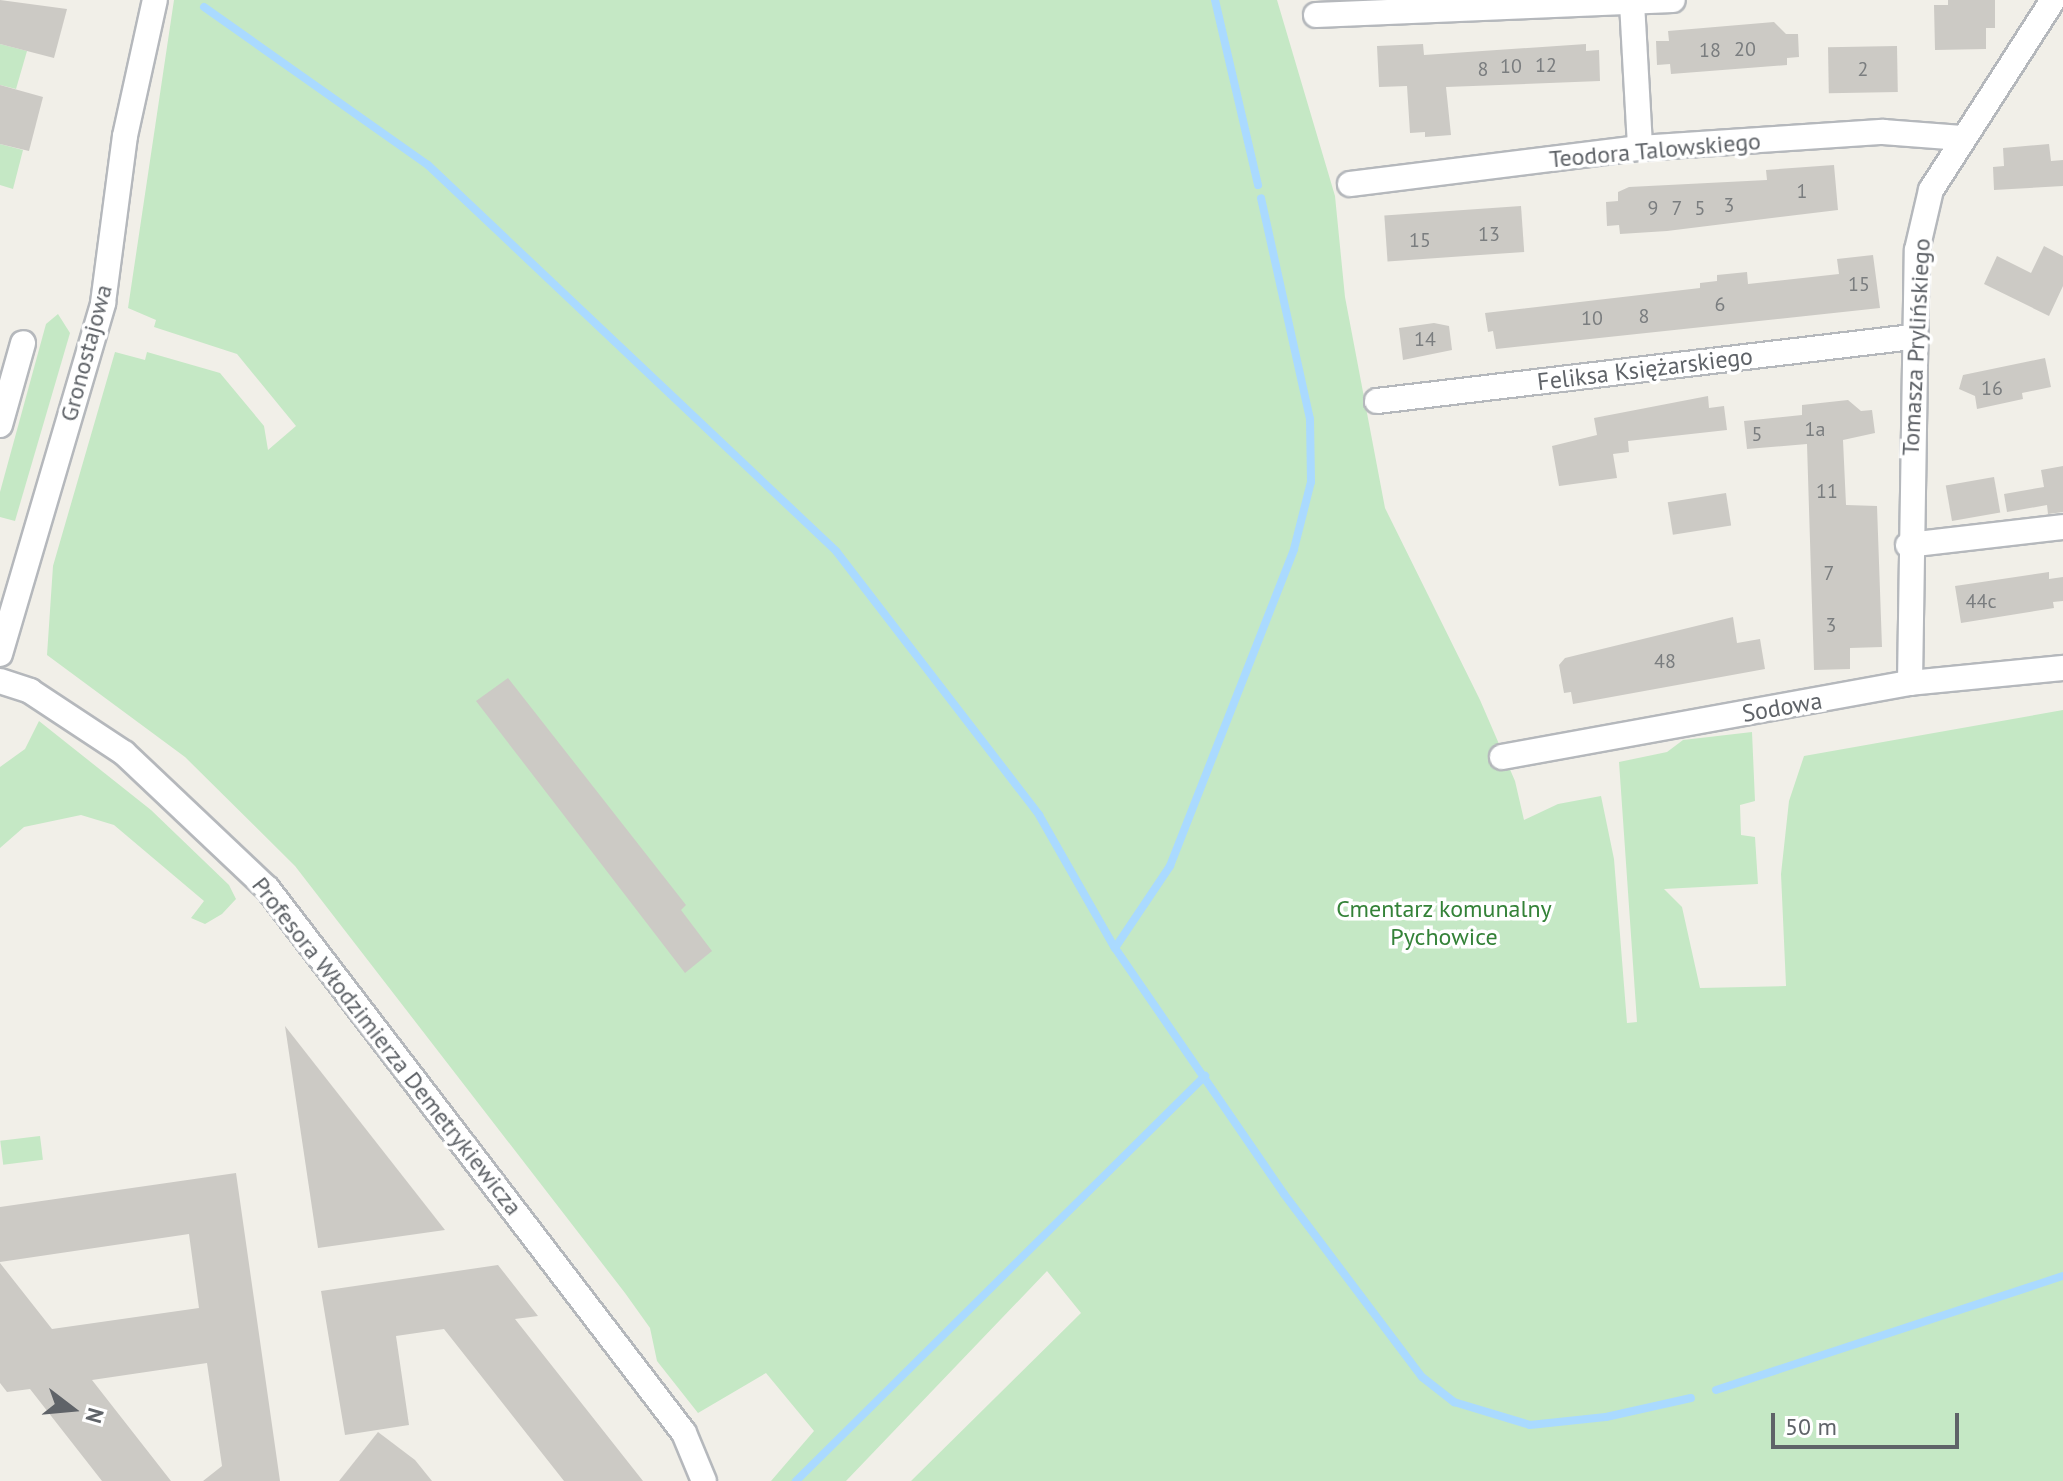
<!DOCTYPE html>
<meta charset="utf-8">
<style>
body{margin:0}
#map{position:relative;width:2063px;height:1481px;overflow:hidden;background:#f1efe8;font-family:"PT Sans",sans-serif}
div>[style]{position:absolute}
.green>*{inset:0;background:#c5e8c5;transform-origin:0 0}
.stream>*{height:8px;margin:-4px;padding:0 4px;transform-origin:4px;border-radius:4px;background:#aadaff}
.building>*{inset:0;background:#cccac5;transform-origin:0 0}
.roads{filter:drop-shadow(2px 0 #b5b8bc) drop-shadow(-2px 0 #b5b8bc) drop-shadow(0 2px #b5b8bc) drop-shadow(0 -2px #b5b8bc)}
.street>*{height:24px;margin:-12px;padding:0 12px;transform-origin:12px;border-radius:12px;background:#fff}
span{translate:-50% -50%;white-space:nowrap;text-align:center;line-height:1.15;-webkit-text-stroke:7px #fff;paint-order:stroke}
.number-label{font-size:20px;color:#7a7d7f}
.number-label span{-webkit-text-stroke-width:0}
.street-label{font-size:24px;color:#5f6368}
.park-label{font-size:24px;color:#348238}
.north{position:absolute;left:32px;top:1369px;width:80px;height:80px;-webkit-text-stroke:6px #fff;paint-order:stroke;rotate:106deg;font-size:22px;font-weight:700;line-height:32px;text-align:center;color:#5f6368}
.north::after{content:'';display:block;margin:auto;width:28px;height:36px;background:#5f6368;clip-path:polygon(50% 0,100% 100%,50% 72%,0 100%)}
.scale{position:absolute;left:1771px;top:1413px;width:188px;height:36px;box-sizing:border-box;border:4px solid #5f6368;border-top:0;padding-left:10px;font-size:24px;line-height:28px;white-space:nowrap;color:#5f6368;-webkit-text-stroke:6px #fff;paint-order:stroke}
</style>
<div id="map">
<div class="green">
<div style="clip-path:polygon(174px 0,1277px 0,1335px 196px,1345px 297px,1385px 508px,1480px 700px,1515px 781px,1524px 820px,1558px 804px,1601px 796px,1614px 859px,1627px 1023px,1637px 1022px,1619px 762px,1667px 752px,1683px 740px,1752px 732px,1755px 801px,1740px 805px,1741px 835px,1755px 837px,1758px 884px,1664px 889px,1682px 907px,1700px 988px,1786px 986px,1781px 874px,1789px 801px,1804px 756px,2063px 710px,2063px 1481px,911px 1481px,1081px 1313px,1047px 1271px,846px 1481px,771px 1481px,814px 1431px,766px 1373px,698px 1413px,657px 1361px,650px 1328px,625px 1293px,295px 866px,185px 757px,47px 655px,53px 566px,115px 352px,145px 360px,147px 352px,220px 373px,264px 426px,268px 450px,296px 426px,237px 354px,154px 327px,156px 320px,128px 308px)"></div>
<div style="clip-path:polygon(0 44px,27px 51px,16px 89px,0 85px)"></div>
<div style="clip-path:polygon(0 144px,23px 150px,13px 189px,0 185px)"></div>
<div style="clip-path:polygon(58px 314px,70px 333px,15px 521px,0 517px,0 492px,46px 324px)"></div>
<div style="clip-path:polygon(39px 721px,151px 810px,229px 885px,236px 899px,222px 914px,205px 924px,191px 918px,204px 901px,114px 825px,81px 815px,24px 827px,0 848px,0 767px,25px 749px)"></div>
<div style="left:40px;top:1136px;width:24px;height:40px;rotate:83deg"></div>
</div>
<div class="stream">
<div style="left:1215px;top:0;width:190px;rotate:76.9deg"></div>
<div style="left:204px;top:7px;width:274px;rotate:35.2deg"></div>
<div style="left:428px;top:165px;width:562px;rotate:43.41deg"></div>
<div style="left:836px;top:551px;width:333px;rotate:52.4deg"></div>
<div style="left:1039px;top:815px;width:153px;rotate:60.3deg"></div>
<div style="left:1115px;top:948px;width:298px;rotate:55.5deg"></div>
<div style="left:1284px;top:1194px;width:229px;rotate:53deg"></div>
<div style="left:1422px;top:1377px;width:41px;rotate:38deg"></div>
<div style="left:1454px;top:1402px;width:79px;rotate:16.8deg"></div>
<div style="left:1530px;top:1425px;width:76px;rotate:-6deg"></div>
<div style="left:1606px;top:1417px;width:87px;rotate:-12.6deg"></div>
<div style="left:1115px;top:948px;width:99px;rotate:-56.1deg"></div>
<div style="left:1170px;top:866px;width:340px;rotate:-68.6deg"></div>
<div style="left:1294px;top:549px;width:69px;rotate:-75.8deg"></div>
<div style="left:1311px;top:482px;width:63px;rotate:-90.9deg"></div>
<div style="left:1310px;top:419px;width:226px;rotate:-102.5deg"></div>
<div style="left:1716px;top:1390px;width:365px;rotate:-18.2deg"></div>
<div style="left:796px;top:1481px;width:576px;rotate:-44.72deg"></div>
</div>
<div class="building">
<div style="clip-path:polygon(0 0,67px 9px,54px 58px,0 44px)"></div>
<div style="clip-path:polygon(1948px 0,1995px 0,1995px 28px,1986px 28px,1986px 49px,1935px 50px,1934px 5px,1948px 5px)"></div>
<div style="clip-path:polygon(1774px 22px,1786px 34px,1798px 34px,1799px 57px,1787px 58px,1787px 65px,1671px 74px,1670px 64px,1657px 65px,1656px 41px,1669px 41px,1668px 31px)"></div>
<div style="clip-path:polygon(1423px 44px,1424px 55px,1586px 44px,1586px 51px,1599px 50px,1600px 81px,1446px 87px,1451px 135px,1425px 137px,1425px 132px,1410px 133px,1407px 86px,1379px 87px,1377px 46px)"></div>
<div style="left:1897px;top:46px;width:46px;height:69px;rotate:89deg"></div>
<div style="clip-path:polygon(0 85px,43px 97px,29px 151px,0 144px)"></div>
<div style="clip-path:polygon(2049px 144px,2051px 161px,2063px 160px,2063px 186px,1994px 190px,1993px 167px,2004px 166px,2003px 148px)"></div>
<div style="clip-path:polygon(1834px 165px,1838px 210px,1667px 231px,1620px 234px,1619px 225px,1607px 226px,1606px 202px,1618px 201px,1618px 192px,1629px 187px,1767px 180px,1766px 170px)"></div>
<div style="left:1521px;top:206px;width:46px;height:137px;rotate:86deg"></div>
<div style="clip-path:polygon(2044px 246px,2063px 256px,2063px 286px,2049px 316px,1984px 284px,1997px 256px,2031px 273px)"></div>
<div style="clip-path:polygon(1873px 255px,1880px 308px,1496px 349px,1493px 331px,1488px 332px,1485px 313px,1700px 288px,1700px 283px,1717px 281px,1717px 275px,1747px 272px,1748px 284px,1839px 274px,1837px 259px)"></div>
<div style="clip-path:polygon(1434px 323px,1449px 326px,1452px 350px,1403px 360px,1399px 328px)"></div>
<div style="clip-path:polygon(2045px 358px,2051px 387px,2022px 393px,2023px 399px,1977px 409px,1975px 396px,1959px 389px,1963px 375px)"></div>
<div style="clip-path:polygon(1708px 396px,1709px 408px,1724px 406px,1727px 430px,1628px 441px,1629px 452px,1613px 454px,1617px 478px,1559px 486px,1552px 446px,1597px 435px,1594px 418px)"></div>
<div style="clip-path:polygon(1848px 400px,1861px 411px,1872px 410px,1875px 433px,1843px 440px,1846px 505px,1877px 506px,1882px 647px,1850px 648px,1850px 669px,1814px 670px,1807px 444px,1747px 449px,1744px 421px,1802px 415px,1802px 405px)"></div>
<div style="clip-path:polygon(2063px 466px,2063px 512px,2048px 514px,2047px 505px,2007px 512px,2004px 494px,2044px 487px,2041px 470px)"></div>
<div style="left:1994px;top:477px;width:36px;height:49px;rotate:80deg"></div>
<div style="left:1726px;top:493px;width:33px;height:59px;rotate:81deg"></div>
<div style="clip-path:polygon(2049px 572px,2049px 579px,2063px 577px,2063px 601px,2053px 602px,2054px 608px,1961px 623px,1955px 586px)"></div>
<div style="clip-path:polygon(1733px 617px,1737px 643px,1760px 639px,1765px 669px,1573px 704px,1571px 692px,1564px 693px,1559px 665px,1565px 658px)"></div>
<div style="clip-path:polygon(508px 678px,686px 905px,681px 910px,712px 951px,685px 973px,476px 701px)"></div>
<div style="clip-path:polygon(285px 1026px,445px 1230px,318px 1248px)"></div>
<div style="clip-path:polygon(236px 1173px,280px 1481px,203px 1481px,222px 1466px,207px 1363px,92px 1380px,171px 1481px,102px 1481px,30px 1389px,7px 1392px,0 1383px,0 1263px,52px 1329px,199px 1308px,189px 1234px,0 1262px,0 1207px)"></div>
<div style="clip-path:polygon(498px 1265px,538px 1316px,515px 1319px,643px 1481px,564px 1481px,444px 1329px,396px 1336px,409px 1425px,345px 1435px,321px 1291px)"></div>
<div style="clip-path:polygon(378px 1432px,415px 1460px,432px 1481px,339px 1481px)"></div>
</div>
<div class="roads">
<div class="street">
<div style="left:1632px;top:3px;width:145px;rotate:86.8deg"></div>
<div style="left:1316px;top:15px;width:357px;rotate:-2.4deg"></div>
<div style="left:1350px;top:184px;width:292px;rotate:-7.1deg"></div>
<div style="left:1640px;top:148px;width:244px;rotate:-3.8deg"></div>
<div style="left:1883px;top:132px;width:79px;rotate:4.3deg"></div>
<div style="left:1377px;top:401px;width:539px;rotate:-6.82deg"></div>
<div style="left:0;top:425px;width:85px;rotate:-74.3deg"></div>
<div style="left:1908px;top:545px;width:156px;rotate:-6.6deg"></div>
<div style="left:0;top:654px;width:366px;rotate:-73.6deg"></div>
<div style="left:103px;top:303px;width:168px;rotate:-82.5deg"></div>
<div style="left:125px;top:136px;width:139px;rotate:-77.6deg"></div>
<div style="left:0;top:681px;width:32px;rotate:18deg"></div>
<div style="left:30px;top:691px;width:113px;rotate:33.4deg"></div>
<div style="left:124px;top:753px;width:197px;rotate:43.4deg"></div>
<div style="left:267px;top:888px;width:686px;rotate:52.58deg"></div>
<div style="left:684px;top:1433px;width:52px;rotate:67.4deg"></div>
<div style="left:1910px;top:683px;width:433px;rotate:-89.1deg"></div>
<div style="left:1917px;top:250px;width:62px;rotate:-76.9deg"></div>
<div style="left:1931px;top:190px;width:226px;rotate:-57.3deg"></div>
<div style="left:1502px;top:757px;width:415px;rotate:-10.3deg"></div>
<div style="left:1910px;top:683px;width:154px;rotate:-5.6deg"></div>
</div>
</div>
<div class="number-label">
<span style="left:1745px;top:49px">20</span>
<span style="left:1710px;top:50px">18</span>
<span style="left:1546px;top:65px">12</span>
<span style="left:1511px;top:66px">10</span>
<span style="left:1483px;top:69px">8</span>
<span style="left:1863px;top:69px">2</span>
<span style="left:1802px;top:191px">1</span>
<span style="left:1729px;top:205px">3</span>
<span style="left:1653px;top:208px">9</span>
<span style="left:1677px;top:208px">7</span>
<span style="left:1700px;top:208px">5</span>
<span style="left:1489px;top:234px">13</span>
<span style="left:1420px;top:240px">15</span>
<span style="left:1859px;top:284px">15</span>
<span style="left:1720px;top:304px">6</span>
<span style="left:1644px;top:316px">8</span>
<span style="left:1592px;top:318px">10</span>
<span style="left:1425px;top:339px">14</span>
<span style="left:1992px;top:388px">16</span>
<span style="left:1815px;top:429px">1a</span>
<span style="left:1757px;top:434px">5</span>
<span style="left:1827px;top:491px">11</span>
<span style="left:1829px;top:573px">7</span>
<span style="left:1981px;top:601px">44c</span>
<span style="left:1831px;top:625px">3</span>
<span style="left:1665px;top:661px">48</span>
</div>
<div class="street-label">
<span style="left:1655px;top:150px;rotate:-5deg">Teodora Talowskiego</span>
<span style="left:1916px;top:347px;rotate:-87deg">Tomasza Prylińskiego</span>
<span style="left:86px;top:353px;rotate:-75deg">Gronostajowa</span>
<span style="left:1645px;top:369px;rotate:-7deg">Feliksa Księżarskiego</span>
<span style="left:1782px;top:707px;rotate:-10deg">Sodowa</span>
<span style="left:387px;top:1046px;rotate:52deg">Profesora Włodzimierza Demetrykiewicza</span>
</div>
<div class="park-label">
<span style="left:1444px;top:923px">Cmentarz komunalny<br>Pychowice</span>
</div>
<div class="north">N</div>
<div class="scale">50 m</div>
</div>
